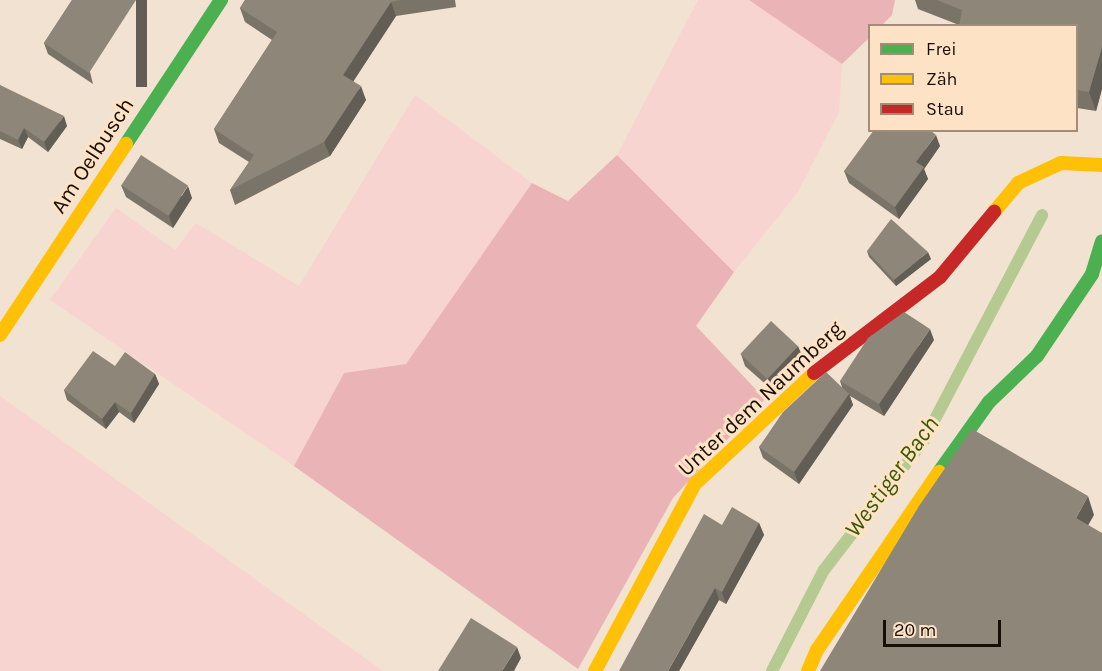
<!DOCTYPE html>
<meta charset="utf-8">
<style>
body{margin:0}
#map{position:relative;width:1102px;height:671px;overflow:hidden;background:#f1e2d2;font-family:Karla,sans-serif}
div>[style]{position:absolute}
.green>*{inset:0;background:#f8d4d1}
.forest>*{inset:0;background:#eab3b5}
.stream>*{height:12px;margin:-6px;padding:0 6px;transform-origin:6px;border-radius:6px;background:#b5ca90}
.fast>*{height:14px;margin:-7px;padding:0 7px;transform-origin:7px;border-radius:7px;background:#4caf50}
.slow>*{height:14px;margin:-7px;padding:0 7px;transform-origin:7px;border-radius:7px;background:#ffc107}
.jam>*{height:14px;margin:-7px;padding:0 7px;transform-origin:7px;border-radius:7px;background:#c62828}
.wall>*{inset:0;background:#7a7368}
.shaded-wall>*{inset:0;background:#635e55;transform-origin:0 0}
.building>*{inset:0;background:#8e8679;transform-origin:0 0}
span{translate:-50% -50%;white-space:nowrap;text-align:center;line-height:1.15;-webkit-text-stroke:6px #fee2c5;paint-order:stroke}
.street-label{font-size:22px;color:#170e05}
.water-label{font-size:24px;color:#3a5903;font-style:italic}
.legend{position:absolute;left:868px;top:24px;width:210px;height:108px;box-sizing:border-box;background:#fee2c5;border:2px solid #a28d78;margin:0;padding:8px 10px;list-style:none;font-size:18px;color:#170e05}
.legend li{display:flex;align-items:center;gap:12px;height:30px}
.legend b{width:30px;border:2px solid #a28d78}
.scale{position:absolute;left:883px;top:620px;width:118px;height:27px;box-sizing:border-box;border:3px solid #170e05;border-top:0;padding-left:8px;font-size:18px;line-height:21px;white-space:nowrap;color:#170e05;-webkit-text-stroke:4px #fee2c5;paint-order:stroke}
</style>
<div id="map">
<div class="green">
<div style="clip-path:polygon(698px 0,749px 0,842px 64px,839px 112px,798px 192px,734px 272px,617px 155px)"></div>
<div style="clip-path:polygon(415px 95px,532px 183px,406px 364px,344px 373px,294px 466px,50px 300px,116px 208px,175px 250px,196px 223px,299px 286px)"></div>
<div style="clip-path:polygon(0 396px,383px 671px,0 671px)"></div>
</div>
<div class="forest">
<div style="clip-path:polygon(749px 0,895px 0,892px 15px,882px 25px,870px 26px,869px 38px,842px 64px)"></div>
<div style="clip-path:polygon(617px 155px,734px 272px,696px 326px,765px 399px,673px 498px,578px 669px,294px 466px,344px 373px,406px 364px,532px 183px,568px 201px)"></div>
</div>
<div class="stream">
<div style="left:772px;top:671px;width:114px;rotate:-62.8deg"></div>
<div style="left:824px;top:570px;width:164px;rotate:-52.4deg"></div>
<div style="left:924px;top:440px;width:254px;rotate:-62.3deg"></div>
</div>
<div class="fast">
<div style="left:126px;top:144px;width:173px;rotate:-56.6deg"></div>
<div style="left:939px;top:472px;width:86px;rotate:-54.5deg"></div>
<div style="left:989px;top:402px;width:66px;rotate:-43.8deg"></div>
<div style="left:1037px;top:356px;width:99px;rotate:-56.1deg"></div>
<div style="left:1092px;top:274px;width:34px;rotate:-73deg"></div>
</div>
<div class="slow">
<div style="left:994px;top:212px;width:38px;rotate:-50deg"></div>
<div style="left:1018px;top:183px;width:47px;rotate:-24.9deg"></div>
<div style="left:1061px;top:163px;width:41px;rotate:2.8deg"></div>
<div style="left:0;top:335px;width:229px;rotate:-56.6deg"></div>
<div style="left:595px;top:671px;width:212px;rotate:-61.9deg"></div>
<div style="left:695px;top:484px;width:163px;rotate:-43deg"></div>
<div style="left:808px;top:671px;width:23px;rotate:-67deg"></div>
<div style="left:817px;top:650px;width:216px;rotate:-55.6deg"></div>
</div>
<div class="jam">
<div style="left:814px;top:373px;width:158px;rotate:-37.3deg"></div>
<div style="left:940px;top:277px;width:85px;rotate:-50.3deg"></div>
</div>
<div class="wall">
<div style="clip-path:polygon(72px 0,93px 84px,48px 54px,44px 43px)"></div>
<div style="clip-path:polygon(245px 0,455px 0,456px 7px,396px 16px,353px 82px,366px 100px,330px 156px,235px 205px,230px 190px,249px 162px,219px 143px,214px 129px,272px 40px,245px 22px,240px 8px)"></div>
<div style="clip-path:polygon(915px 0,1102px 0,1102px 89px,1096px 111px,1077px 108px,1077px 26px,959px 25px,918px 9px)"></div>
<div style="clip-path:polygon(0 85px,67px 126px,48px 152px,28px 137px,22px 149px,0 139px)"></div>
<div style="clip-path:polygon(940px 146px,924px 169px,928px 179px,899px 219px,849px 183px,844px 171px)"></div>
<div style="clip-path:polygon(121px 185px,192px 198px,173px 228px,126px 197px)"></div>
<div style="clip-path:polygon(867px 251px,931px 259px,896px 286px,869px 257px)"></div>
<div style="clip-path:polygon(934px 340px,884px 416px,850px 396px,853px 405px,799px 484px,763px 458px,759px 447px,842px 387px,840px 381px)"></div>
<div style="clip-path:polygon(741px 354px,803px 358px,770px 388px,745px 366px)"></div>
<div style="clip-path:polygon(115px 366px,155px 374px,159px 384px,134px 423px,119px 412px,106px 429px,67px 400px,64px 390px)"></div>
<div style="clip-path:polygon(759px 523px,764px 535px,726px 604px,719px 600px,679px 671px,722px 525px)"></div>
</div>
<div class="shaded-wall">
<div style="left:136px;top:0;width:11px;height:87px"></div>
<div style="clip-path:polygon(391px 2px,396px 16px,348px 89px,343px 75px)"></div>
<div style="clip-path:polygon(1102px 47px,1102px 89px,1096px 111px,1089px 92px)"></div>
<div style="clip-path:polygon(361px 86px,366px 100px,330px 156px,324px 142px)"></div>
<div style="clip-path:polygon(64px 116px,67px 126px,48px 152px,44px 142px)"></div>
<div style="clip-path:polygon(24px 128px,28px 137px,22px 149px,18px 140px)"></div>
<div style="clip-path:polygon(936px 135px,940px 146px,924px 169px,928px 179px,899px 219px,895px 207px,916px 162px)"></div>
<div style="clip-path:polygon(188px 186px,192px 198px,173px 228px,169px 216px)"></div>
<div style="clip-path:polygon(928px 252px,931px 259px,896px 286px,894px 280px)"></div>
<div style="clip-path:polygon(930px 329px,934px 340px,884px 416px,879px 404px)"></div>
<div style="clip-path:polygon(798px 346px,803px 358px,770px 388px,766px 377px)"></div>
<div style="clip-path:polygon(155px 374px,159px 384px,134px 423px,131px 413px)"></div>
<div style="clip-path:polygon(849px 394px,853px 405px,799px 484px,794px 472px)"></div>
<div style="clip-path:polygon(115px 402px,119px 412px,106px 429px,102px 419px)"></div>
<div style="clip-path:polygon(1088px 496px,1094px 515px,1082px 536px,1076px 518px)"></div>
<div style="clip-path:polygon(759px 523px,764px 535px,726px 604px,722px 592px)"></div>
<div style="clip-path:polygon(715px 588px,719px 600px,679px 671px,668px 671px)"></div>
<div style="clip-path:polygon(517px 647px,521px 658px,514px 671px,502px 671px)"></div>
</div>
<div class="building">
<div style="clip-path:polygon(72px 0,136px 0,89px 73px,44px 43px)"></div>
<div style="clip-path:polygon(245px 0,401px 0,391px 2px,343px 75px,361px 86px,324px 142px,230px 190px,254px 155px,214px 129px,277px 32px,240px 8px)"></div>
<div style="clip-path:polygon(937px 0,1102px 0,1102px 47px,1089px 92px,1077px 90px,1077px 26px,959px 26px,962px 10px)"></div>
<div style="clip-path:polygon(0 85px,64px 116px,44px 142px,24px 128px,18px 140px,0 131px)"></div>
<div style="clip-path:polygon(874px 130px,930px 130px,936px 135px,916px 162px,924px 167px,895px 207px,844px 171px)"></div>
<div style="left:141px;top:155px;width:56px;height:36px;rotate:33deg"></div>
<div style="clip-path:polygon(891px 219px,928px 252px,894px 280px,867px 251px)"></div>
<div style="clip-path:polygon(904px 312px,930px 329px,879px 404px,840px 381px,868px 338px)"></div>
<div style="left:771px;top:321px;width:37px;height:45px;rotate:43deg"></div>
<div style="clip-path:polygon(93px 351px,115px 366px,125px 352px,155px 374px,131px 413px,115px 402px,102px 419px,64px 390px)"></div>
<div style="clip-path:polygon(826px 372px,849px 394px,794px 472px,759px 447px,783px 412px)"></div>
<div style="clip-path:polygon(972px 429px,1088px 496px,1076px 518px,1102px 533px,1102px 671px,820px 671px,919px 506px)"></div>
<div style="clip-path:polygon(732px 507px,759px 523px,722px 592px,715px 588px,668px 671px,619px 671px,704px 514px,722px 525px)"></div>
<div style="clip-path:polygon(471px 618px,517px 647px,502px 671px,438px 671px)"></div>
</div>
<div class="street-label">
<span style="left:93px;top:156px;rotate:-57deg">Am Oelbusch</span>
<span style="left:761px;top:399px;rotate:-43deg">Unter dem Naumberg</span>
</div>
<div class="water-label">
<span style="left:892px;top:477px;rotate:-54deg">Westiger Bach</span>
</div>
<ul class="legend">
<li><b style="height:8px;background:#4caf50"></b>Frei</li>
<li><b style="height:8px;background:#ffc107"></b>Zäh</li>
<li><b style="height:8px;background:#c62828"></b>Stau</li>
</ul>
<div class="scale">20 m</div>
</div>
